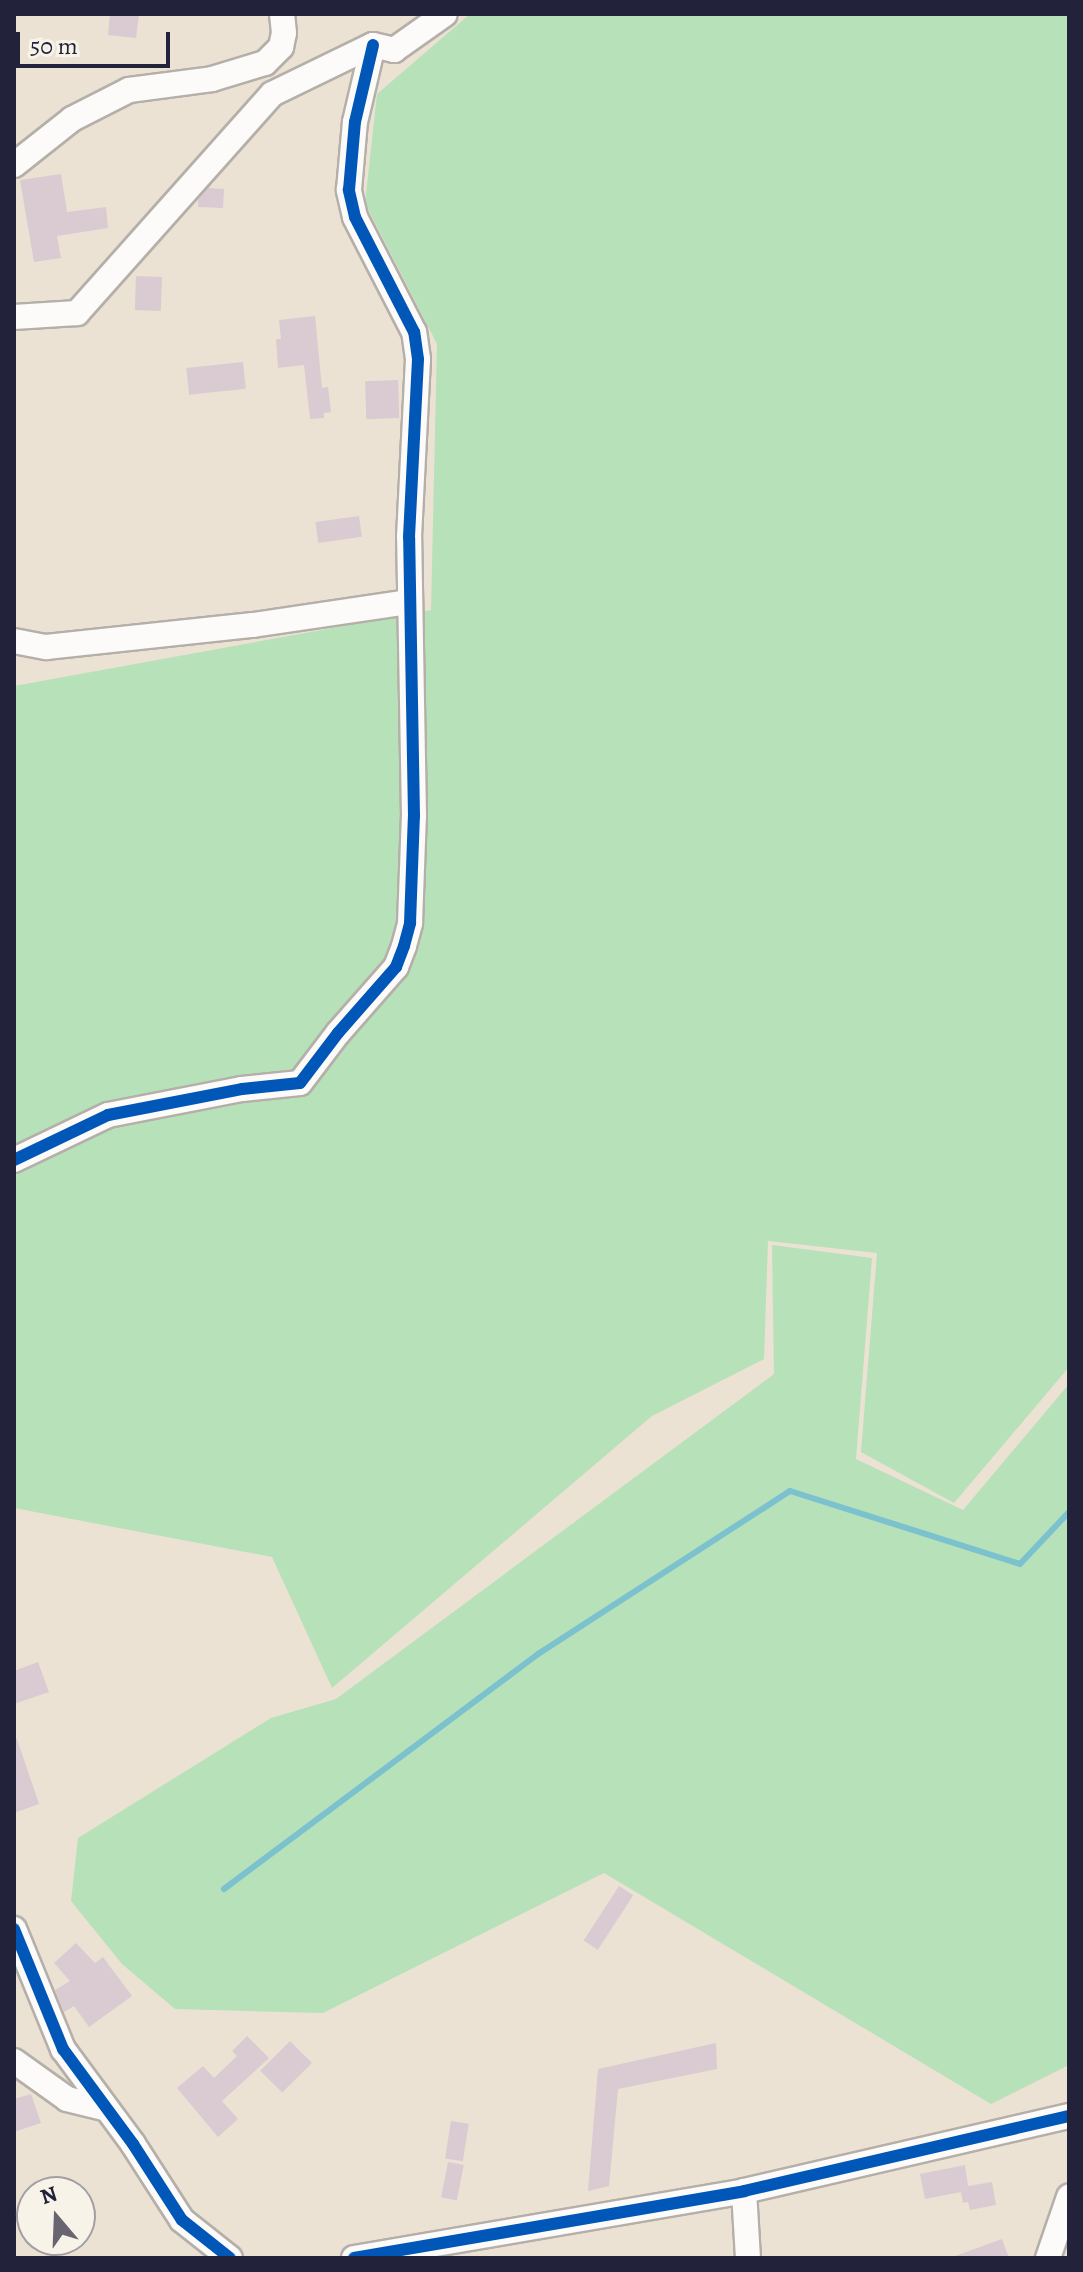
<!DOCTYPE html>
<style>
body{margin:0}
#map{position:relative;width:1083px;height:2272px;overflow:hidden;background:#ebe2d4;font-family:Alegreya,serif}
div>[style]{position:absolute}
.green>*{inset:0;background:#b7e1b9}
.stream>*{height:6px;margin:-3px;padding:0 3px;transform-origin:3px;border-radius:3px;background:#7cc1ce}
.building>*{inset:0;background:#d9cbd1;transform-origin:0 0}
.roads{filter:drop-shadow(2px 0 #b5afa9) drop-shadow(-2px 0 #b5afa9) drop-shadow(0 2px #b5afa9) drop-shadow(0 -2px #b5afa9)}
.minor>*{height:24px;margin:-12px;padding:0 12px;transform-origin:12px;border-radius:12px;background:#fcfbf9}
.cycleway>*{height:12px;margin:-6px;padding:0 6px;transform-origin:6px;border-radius:6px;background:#0057b8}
span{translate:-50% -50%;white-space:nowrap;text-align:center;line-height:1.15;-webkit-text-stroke:6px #f7f3e8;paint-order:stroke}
.frame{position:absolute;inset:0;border:16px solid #22223b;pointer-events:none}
.north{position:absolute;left:16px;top:2176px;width:80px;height:80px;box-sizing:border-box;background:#f7f3e8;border:2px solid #a29fa3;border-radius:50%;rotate:341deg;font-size:22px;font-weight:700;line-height:32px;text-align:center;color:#22223b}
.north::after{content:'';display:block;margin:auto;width:28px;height:36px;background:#686571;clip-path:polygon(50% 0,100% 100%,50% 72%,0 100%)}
.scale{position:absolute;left:16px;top:32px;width:154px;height:36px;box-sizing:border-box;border:4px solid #22223b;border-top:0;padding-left:10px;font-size:24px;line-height:28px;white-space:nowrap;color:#22223b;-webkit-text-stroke:6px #f7f3e8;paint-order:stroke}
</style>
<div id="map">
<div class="green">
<div style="clip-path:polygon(470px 14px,1069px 14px,1069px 1367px,954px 1503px,861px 1452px,877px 1253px,768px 1241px,764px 1359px,652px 1416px,332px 1688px,272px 1557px,14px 1508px,14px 686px,431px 610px,437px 344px,365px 203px,377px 94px)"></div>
<div style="clip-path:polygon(772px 1245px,872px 1258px,856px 1459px,963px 1510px,1069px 1384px,1069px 2065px,991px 2104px,604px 1873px,323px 2013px,175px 2009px,122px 1964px,71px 1901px,78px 1838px,271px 1718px,336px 1699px,774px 1374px)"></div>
</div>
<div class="stream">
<div style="left:224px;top:1889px;width:392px;rotate:-36.8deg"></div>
<div style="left:538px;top:1654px;width:300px;rotate:-32.9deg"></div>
<div style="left:790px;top:1491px;width:241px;rotate:17.6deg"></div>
<div style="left:1020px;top:1564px;width:71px;rotate:-46.7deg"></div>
</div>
<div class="building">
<div style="clip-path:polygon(110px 14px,139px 14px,136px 38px,108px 35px)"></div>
<div style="clip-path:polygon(61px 174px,67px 212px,106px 207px,108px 228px,57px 236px,61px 258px,34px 262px,20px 180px)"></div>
<div style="clip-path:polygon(208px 188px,224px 189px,223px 208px,198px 207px,198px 200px)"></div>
<div style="left:136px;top:276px;width:26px;height:34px;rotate:2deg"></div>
<div style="clip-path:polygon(315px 316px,322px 388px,328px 387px,331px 412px,324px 413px,324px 418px,310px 419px,304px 365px,278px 368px,276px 339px,281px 339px,279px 320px)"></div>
<div style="left:243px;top:362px;width:27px;height:57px;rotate:84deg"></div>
<div style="left:398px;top:380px;width:38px;height:33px;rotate:88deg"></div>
<div style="left:359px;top:516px;width:21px;height:44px;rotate:82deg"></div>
<div style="clip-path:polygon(38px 1662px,49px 1692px,14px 1704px,14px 1671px)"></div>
<div style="clip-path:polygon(14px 1739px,17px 1739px,39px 1804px,14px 1813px)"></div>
<div style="left:619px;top:1886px;width:17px;height:65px;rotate:33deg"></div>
<div style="clip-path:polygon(76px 1943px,95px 1963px,103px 1957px,132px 1996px,89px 2027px,74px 2006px,64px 2012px,55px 1990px,70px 1981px,54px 1963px)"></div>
<div style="clip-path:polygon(247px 2036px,269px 2058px,222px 2101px,238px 2119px,218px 2137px,177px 2088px,203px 2066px,214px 2078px,237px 2056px,232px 2051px)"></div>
<div style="left:290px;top:2041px;width:31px;height:42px;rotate:45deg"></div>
<div style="clip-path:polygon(716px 2043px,717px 2069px,618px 2089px,609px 2186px,588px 2191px,598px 2069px)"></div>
<div style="clip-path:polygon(31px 2094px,41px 2123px,14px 2132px,14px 2099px)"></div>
<div style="left:451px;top:2121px;width:18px;height:38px;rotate:9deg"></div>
<div style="left:448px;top:2162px;width:16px;height:36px;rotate:11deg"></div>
<div style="clip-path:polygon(965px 2165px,968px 2186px,992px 2182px,996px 2205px,970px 2210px,968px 2202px,963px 2203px,961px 2192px,925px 2199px,920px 2174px)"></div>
<div style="clip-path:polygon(1002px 2239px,1009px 2258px,955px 2258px,955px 2256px)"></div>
</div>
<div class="roads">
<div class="minor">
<div style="left:14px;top:165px;width:74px;rotate:-38.4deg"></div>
<div style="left:72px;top:119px;width:64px;rotate:-27deg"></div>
<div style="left:129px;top:90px;width:84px;rotate:-7.5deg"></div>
<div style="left:212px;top:79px;width:55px;rotate:-16.8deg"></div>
<div style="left:265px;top:63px;width:23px;rotate:-45deg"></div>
<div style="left:281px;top:47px;width:14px;rotate:-78deg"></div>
<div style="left:284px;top:33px;width:19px;rotate:-96deg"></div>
<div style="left:14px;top:317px;width:63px;rotate:-3.6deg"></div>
<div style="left:77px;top:313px;width:293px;rotate:-48.3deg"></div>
<div style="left:272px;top:94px;width:112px;rotate:-25.9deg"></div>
<div style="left:373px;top:45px;width:22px;rotate:13deg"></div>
<div style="left:394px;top:50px;width:62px;rotate:-35.2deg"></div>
<div style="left:14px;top:641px;width:33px;rotate:11deg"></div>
<div style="left:46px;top:647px;width:208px;rotate:-6.1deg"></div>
<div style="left:253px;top:625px;width:158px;rotate:-8.4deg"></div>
<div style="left:14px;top:1160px;width:104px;rotate:-25.6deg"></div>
<div style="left:108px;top:1115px;width:136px;rotate:-11deg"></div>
<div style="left:242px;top:1089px;width:58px;rotate:-5.9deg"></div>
<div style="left:300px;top:1083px;width:63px;rotate:-52.8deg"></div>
<div style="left:338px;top:1033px;width:88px;rotate:-48.7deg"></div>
<div style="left:396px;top:967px;width:22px;rotate:-69deg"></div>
<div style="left:404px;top:946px;width:24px;rotate:-75deg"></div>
<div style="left:410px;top:923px;width:107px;rotate:-87.9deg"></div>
<div style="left:414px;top:816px;width:279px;rotate:-91deg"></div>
<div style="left:409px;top:537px;width:178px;rotate:-87.1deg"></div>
<div style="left:418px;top:359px;width:27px;rotate:-98deg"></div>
<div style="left:414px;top:332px;width:129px;rotate:-117.2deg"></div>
<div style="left:355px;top:217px;width:28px;rotate:-103deg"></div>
<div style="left:349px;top:190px;width:68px;rotate:-85deg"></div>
<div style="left:355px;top:122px;width:79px;rotate:-76.8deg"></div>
<div style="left:14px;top:1929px;width:130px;rotate:67.8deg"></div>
<div style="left:63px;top:2049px;width:118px;rotate:53.6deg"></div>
<div style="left:133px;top:2144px;width:90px;rotate:57.2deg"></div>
<div style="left:182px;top:2220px;width:61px;rotate:38.4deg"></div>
<div style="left:14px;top:2061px;width:65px;rotate:35.6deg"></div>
<div style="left:67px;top:2099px;width:37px;rotate:14deg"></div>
<div style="left:744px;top:2191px;width:67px;rotate:86.6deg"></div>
<div style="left:354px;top:2258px;width:396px;rotate:-9.7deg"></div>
<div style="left:744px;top:2191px;width:334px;rotate:-13deg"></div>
<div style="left:1048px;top:2258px;width:65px;rotate:-71deg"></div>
</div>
</div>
<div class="cycleway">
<div style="left:14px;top:1160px;width:104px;rotate:-25.6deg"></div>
<div style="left:108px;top:1115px;width:136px;rotate:-11deg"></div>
<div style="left:242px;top:1089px;width:58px;rotate:-5.9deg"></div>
<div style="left:300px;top:1083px;width:63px;rotate:-52.8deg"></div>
<div style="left:338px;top:1033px;width:88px;rotate:-48.7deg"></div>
<div style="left:396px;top:967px;width:22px;rotate:-69deg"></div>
<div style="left:404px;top:946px;width:24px;rotate:-75deg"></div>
<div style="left:410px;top:923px;width:107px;rotate:-87.9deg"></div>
<div style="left:414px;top:816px;width:279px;rotate:-91deg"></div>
<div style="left:409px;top:537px;width:178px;rotate:-87.1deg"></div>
<div style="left:418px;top:359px;width:27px;rotate:-98deg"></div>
<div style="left:414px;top:332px;width:129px;rotate:-117.2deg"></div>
<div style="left:355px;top:217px;width:28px;rotate:-103deg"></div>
<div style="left:349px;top:190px;width:68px;rotate:-85deg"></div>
<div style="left:355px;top:122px;width:79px;rotate:-76.8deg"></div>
<div style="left:14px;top:1929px;width:130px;rotate:67.8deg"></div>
<div style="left:63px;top:2049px;width:118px;rotate:53.6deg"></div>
<div style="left:133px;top:2144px;width:90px;rotate:57.2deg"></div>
<div style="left:182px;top:2220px;width:61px;rotate:38.4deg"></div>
<div style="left:354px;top:2258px;width:396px;rotate:-9.7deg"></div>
<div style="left:744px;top:2191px;width:334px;rotate:-13deg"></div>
</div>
<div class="frame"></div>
<div class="north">N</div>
<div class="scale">50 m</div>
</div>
